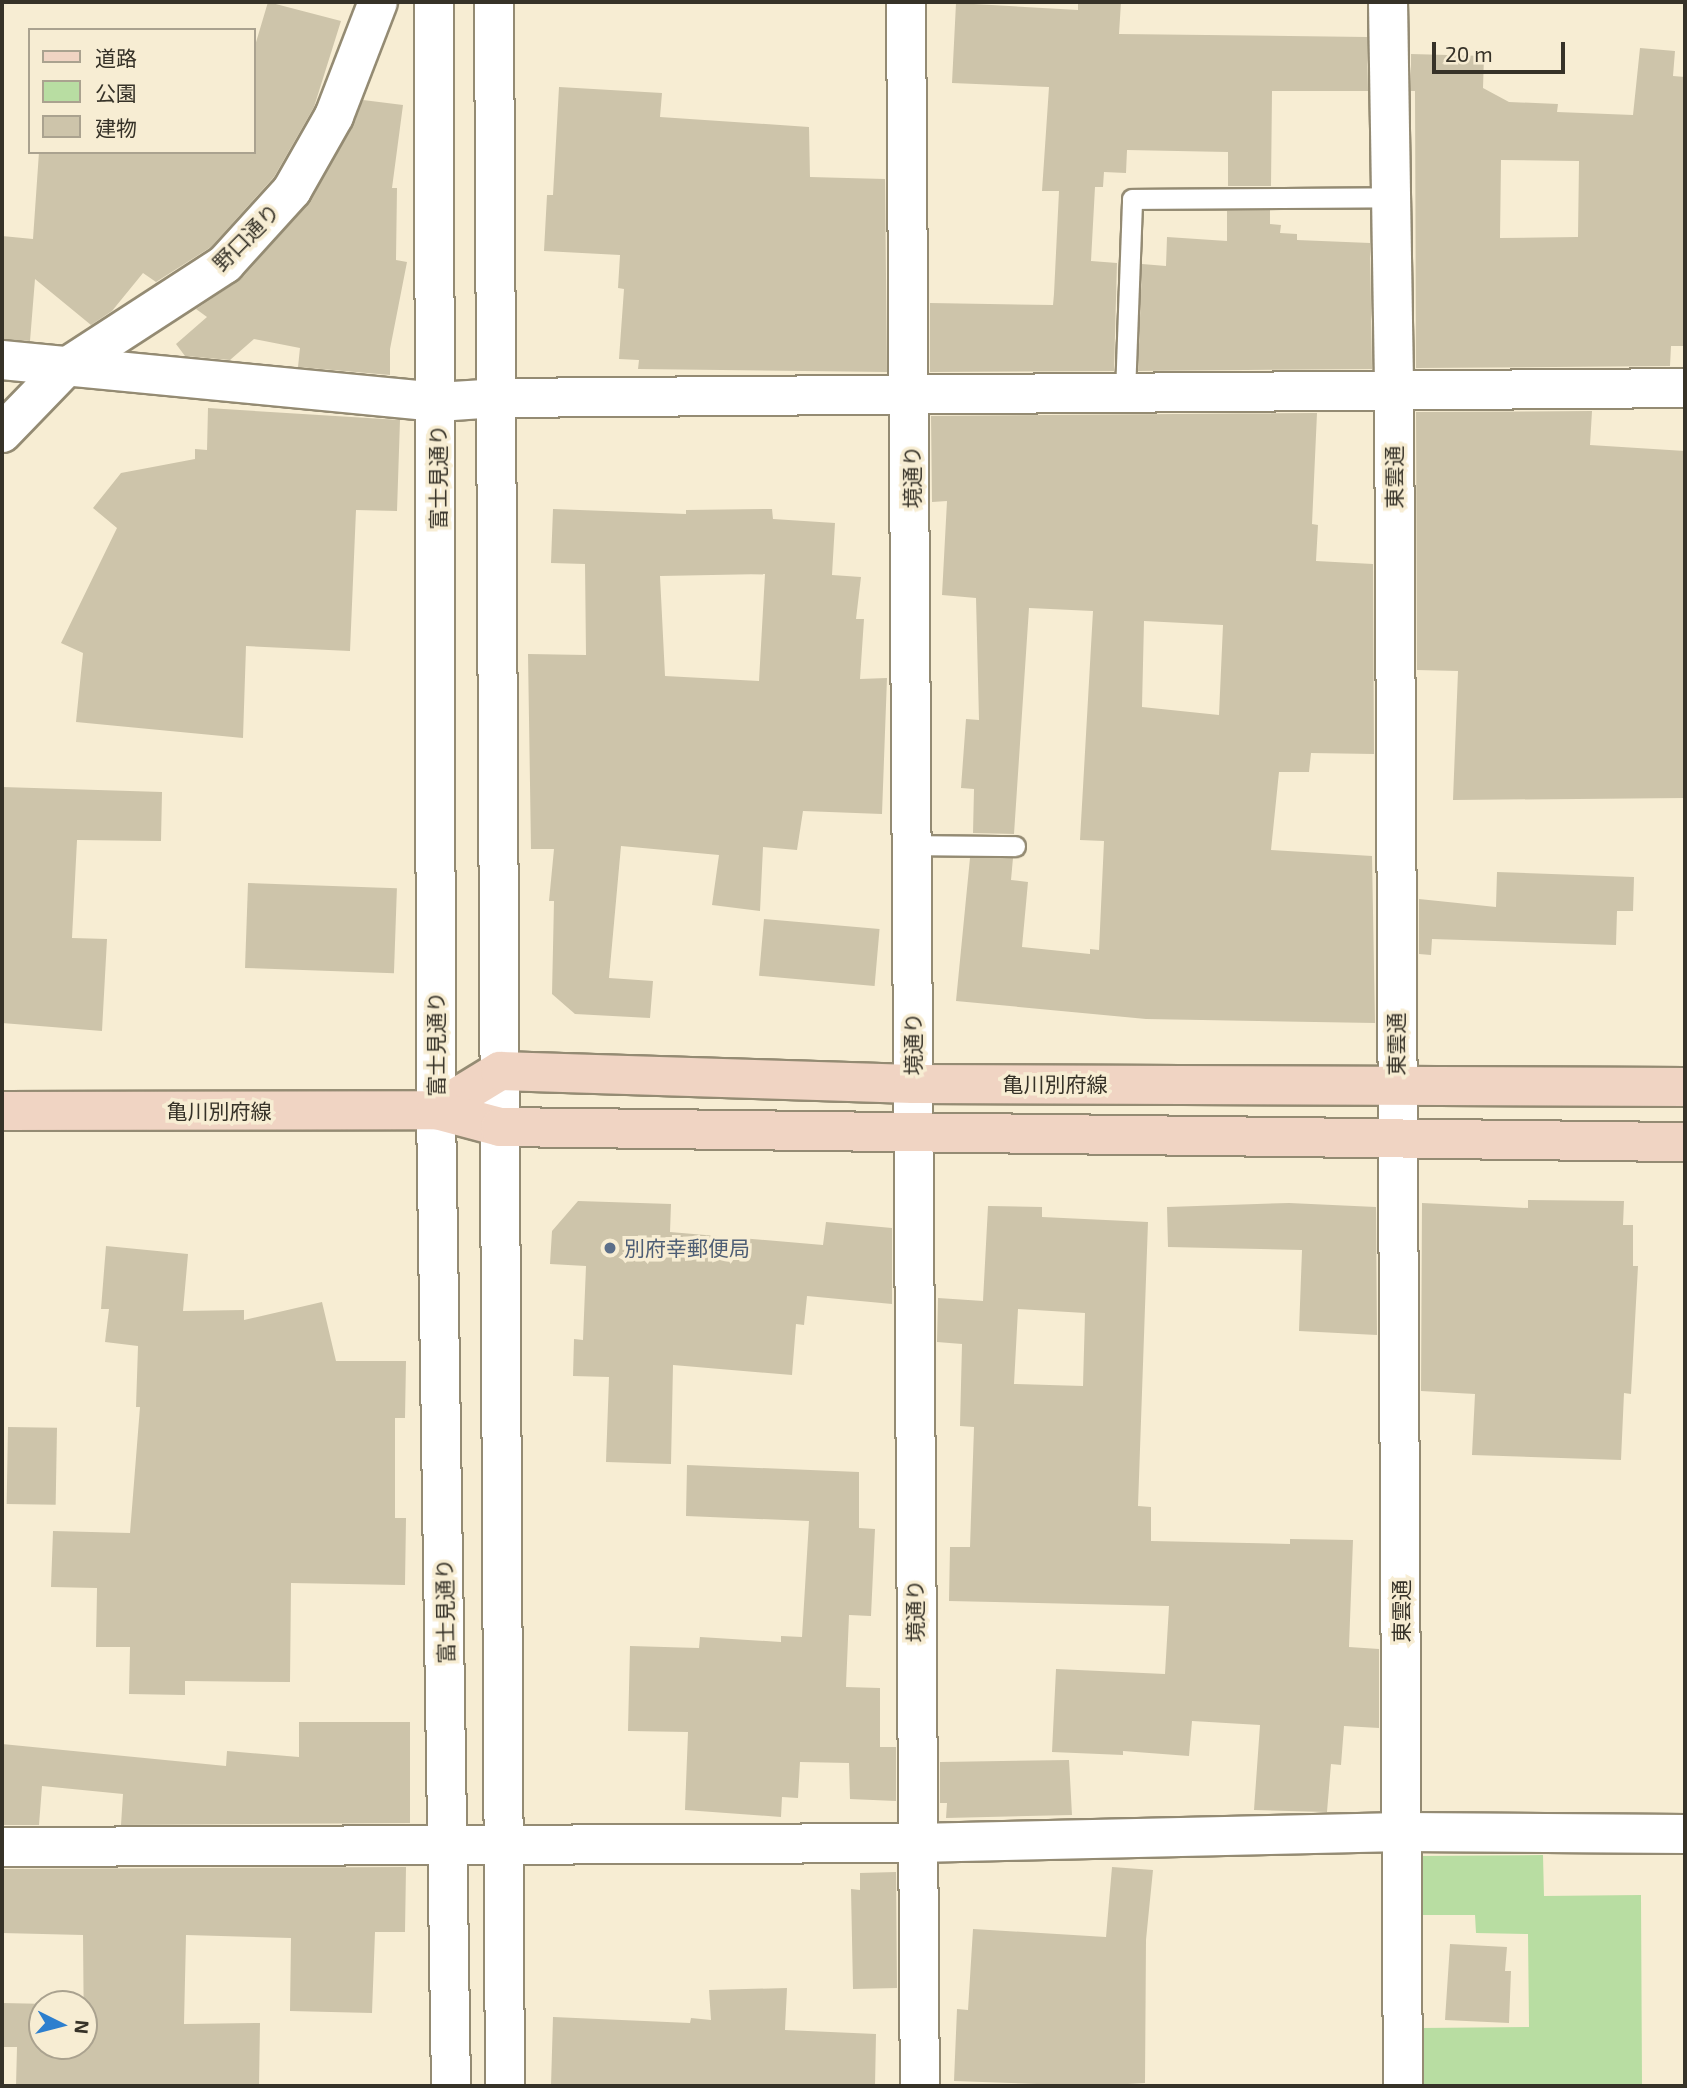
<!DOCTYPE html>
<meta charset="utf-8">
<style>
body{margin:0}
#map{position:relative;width:1687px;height:2088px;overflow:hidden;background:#f7edd3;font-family:"Exo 2","Noto Sans JP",sans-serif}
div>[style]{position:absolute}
.green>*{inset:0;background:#b8dda2}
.building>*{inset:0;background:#cdc4aa;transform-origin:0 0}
.roads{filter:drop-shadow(2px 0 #948b73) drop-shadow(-2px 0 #948b73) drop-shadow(0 2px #948b73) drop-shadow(0 -2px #948b73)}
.service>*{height:19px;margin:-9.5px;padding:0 9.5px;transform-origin:9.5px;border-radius:9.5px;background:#fff}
.minor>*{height:38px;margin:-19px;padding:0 19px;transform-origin:19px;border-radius:19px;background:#fff}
.tertiary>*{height:38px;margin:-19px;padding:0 19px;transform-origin:19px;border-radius:19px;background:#fff}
.secondary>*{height:38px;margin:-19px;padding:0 19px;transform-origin:19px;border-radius:19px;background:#f0d4c3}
.dots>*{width:19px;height:19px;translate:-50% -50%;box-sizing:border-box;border:4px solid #f7edd3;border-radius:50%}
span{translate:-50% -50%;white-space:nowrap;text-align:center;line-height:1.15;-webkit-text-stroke:7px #f7edd3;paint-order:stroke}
.street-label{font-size:21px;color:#363228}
.service-label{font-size:21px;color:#4e5e75}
.left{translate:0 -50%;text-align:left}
.frame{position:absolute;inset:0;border:4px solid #363228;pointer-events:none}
.legend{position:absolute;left:28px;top:28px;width:228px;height:126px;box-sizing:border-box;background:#f7edd3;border:2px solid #aaa28f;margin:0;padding:9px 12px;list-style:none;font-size:21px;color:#363228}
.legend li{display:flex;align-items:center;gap:14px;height:35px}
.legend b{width:35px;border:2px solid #aaa28f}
.north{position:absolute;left:28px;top:1990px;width:70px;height:70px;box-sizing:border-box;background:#f7edd3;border:2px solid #aaa28f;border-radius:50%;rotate:96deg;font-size:19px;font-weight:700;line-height:28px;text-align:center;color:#363228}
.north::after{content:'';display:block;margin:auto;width:24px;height:32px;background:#2d7fce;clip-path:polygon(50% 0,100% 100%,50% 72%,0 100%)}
.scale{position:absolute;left:1432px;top:42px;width:133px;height:32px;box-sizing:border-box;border:4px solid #363228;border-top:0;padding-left:9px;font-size:21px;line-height:24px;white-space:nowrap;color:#363228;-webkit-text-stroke:5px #f7edd3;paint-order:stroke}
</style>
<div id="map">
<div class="green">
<div style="clip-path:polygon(1543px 1855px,1544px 1896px,1641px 1895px,1642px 2086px,1423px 2086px,1422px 2028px,1529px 2027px,1528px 1934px,1476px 1933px,1475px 1915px,1421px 1915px,1420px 1856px)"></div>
</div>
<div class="building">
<div style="clip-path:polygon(268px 2px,341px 21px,314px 107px,274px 177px,211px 247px,156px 282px,143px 273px,112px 311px,91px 325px,35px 279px,30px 341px,2px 339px,2px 236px,33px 239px,39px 152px,254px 152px,254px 49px)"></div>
<div style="clip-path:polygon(1078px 2px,1121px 2px,1119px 34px,1367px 37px,1368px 91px,1272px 91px,1271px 186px,1228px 186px,1228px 152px,1127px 150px,1126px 173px,1104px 172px,1103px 187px,1095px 187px,1091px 261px,1117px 263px,1114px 371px,930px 372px,930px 303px,1053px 305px,1054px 294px,1059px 191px,1042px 191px,1049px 87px,952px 83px,956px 3px,1078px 10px)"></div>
<div style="clip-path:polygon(evenodd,1640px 48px,1675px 51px,1673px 76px,1685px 77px,1685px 346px,1671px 346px,1670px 366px,1416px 368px,1415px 91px,1411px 91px,1411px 54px,1484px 56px,1483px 88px,1509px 102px,1558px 104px,1557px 112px,1633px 115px,1640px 48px,1501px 160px,1579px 161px,1578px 237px,1500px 238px,1501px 160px)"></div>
<div style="clip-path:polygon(559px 87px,662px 93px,660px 117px,809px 127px,810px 177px,885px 179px,887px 372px,638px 369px,639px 360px,619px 359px,624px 289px,618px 288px,620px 255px,544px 251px,547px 195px,553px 195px)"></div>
<div style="clip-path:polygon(363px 100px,403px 105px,392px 188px,397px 188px,396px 260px,407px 262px,390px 349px,390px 375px,298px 367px,300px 348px,254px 339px,230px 360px,185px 356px,176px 344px,207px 317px,196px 309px,241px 279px,308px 204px)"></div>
<div style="clip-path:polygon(1270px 210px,1270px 224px,1281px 225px,1280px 233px,1297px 234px,1297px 240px,1370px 243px,1372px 369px,1138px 371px,1142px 264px,1166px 266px,1167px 237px,1227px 241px,1227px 211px)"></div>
<div style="clip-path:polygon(208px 408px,400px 420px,397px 511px,356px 510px,350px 651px,246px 646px,243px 738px,76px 722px,83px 653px,61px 643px,117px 528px,93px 508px,121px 473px,195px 459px,195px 449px,207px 450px)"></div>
<div style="clip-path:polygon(1592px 411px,1590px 445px,1685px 451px,1685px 798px,1453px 800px,1458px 671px,1417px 670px,1416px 412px)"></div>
<div style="clip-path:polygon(evenodd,1317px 413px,1312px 524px,1318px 525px,1316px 561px,1373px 564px,1374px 754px,1311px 753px,1309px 772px,1279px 772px,1271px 850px,1372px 856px,1375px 1023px,1146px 1019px,956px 1001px,970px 858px,1013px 858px,1011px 880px,1028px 882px,1022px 947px,1090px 954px,1090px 949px,1099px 950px,1104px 841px,1080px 840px,1093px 611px,1029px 608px,1014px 834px,973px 833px,974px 789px,961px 788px,966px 719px,979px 720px,976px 598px,942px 595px,947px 501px,932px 502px,931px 416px,1317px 413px,1144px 621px,1223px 625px,1219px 715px,1142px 707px,1144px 621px)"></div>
<div style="clip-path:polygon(evenodd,553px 509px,686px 514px,686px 510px,772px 509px,773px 519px,835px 523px,832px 575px,861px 577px,856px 619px,864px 619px,860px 679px,887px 678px,882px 814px,803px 811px,797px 850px,763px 847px,760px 911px,712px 905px,719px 855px,621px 846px,609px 978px,653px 981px,650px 1018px,575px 1014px,552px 994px,554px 901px,549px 901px,554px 849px,531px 849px,528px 654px,586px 655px,585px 564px,551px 563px,553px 509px,765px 574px,759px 681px,665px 676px,660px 576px,765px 574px)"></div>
<div style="clip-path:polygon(2px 787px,162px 792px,161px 841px,77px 840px,72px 938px,107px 939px,102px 1031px,2px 1023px)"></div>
<div style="clip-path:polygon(1497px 872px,1634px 877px,1633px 911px,1617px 911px,1616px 945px,1432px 939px,1431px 955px,1419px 954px,1419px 899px,1496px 907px)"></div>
<div style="left:248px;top:883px;width:149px;height:85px;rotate:2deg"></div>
<div style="left:764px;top:919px;width:116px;height:57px;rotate:5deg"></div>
<div style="clip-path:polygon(1528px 1200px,1624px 1201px,1623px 1225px,1633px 1225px,1633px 1266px,1638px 1266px,1631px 1394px,1624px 1393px,1621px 1460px,1472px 1455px,1475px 1394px,1421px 1391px,1422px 1203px,1528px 1208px)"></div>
<div style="clip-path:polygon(578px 1201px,671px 1204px,670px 1232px,823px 1245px,826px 1222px,892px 1228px,892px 1304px,807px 1296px,804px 1325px,796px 1324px,792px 1375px,673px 1365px,671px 1464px,606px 1462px,609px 1377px,573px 1376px,574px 1339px,583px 1340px,586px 1266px,550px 1264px,552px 1231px)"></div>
<div style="clip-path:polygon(1289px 1203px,1376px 1207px,1377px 1335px,1299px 1331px,1302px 1250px,1168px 1247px,1167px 1207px)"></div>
<div style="clip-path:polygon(evenodd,988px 1206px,1042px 1207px,1042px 1217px,1148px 1222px,1138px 1506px,1151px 1507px,1151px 1541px,1290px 1544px,1290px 1539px,1353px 1540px,1349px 1647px,1379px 1649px,1379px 1728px,1344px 1726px,1341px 1765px,1331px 1764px,1327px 1812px,1254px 1810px,1260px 1725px,1192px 1721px,1189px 1756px,1123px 1751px,1123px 1755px,1052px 1752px,1056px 1669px,1165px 1674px,1169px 1606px,949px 1601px,950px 1547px,970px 1547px,974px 1427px,960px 1426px,962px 1344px,937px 1342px,938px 1298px,983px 1301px,988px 1206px,1018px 1309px,1085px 1313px,1083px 1386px,1014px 1384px,1018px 1309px)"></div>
<div style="clip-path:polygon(106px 1246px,188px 1254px,183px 1311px,244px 1310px,244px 1320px,322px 1302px,336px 1361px,406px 1361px,405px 1418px,395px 1418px,395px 1518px,406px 1518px,405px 1585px,291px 1583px,290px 1682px,185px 1681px,185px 1695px,129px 1694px,130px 1647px,96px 1647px,97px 1588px,51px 1587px,53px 1531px,130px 1533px,140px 1407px,136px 1407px,138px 1346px,105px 1342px,109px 1309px,101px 1309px)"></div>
<div style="left:8px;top:1427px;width:49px;height:77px;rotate:1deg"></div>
<div style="clip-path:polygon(687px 1465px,859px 1472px,859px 1528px,875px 1529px,871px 1616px,849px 1615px,846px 1687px,880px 1688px,880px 1747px,896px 1747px,896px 1801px,850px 1799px,849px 1763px,800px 1762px,798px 1798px,782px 1797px,781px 1817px,685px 1810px,688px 1732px,628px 1731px,630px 1646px,699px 1648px,700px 1637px,781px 1642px,781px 1636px,802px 1637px,809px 1521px,686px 1516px)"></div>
<div style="clip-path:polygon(299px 1722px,410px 1722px,410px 1823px,121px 1825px,123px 1794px,42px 1786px,39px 1825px,2px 1825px,2px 1744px,226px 1766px,227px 1751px,299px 1757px)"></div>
<div style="clip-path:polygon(1069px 1760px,1072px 1815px,946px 1818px,947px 1803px,940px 1803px,940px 1762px)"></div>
<div style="clip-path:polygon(406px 1867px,405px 1932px,375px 1932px,372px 2013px,290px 2011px,291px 1938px,186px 1935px,184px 2024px,260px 2023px,259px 2086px,16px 2086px,17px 2047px,2px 2047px,2px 2003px,49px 2004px,42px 2004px,42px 2046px,84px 2046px,83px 1935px,2px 1933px,2px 1869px)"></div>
<div style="clip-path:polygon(1112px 1867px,1153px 1870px,1146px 1940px,1145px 2083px,1093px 2086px,954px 2081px,957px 2009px,968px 2010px,973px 1929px,1106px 1937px)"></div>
<div style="clip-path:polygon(896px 1872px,897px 1988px,853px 1989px,851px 1889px,860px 1890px,860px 1873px)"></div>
<div style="clip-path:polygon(1450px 1944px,1507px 1947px,1505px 1971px,1511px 1971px,1509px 2023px,1445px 2020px)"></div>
<div style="clip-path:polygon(787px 1988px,785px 2030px,876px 2034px,875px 2086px,551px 2086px,553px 2017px,690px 2023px,691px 2018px,711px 2020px,709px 1990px)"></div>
</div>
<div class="roads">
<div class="service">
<div style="left:1125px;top:393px;width:194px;rotate:-87.9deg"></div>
<div style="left:1132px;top:199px;width:259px;rotate:-0.4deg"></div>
<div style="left:912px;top:845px;width:103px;rotate:0.6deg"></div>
</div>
<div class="minor">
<div style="left:906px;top:2px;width:2084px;rotate:89.62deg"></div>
<div style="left:1388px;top:2px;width:387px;rotate:89.1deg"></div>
<div style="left:1394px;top:389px;width:1697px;rotate:89.7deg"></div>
<div style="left:2px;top:360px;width:438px;rotate:5.5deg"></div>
<div style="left:438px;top:402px;width:61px;rotate:-3.8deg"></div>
<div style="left:499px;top:398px;width:1186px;rotate:-0.48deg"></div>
<div style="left:2px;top:433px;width:91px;rotate:-45.9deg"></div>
<div style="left:65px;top:368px;width:191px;rotate:-33deg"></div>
<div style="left:225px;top:264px;width:100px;rotate:-47.8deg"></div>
<div style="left:292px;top:190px;width:85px;rotate:-60.4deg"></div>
<div style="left:334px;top:116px;width:122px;rotate:-68.9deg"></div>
<div style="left:2px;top:1847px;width:914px;rotate:-0.25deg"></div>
<div style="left:916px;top:1843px;width:486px;rotate:-1.3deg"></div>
<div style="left:1402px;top:1832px;width:283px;rotate:0.4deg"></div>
</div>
<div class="tertiary">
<div style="left:434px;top:2px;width:1108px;rotate:89.9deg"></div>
<div style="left:436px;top:1110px;width:976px;rotate:89.12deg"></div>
<div style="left:494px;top:2px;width:2084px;rotate:89.7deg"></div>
</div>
<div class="secondary">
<div style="left:436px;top:1110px;width:75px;rotate:-31.4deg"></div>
<div style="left:500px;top:1071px;width:413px;rotate:1.8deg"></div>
<div style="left:913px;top:1084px;width:772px;rotate:0.22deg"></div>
<div style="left:2px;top:1111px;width:434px;rotate:-0.1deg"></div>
<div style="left:436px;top:1110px;width:66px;rotate:14.9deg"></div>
<div style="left:500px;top:1127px;width:1185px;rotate:0.73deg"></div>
</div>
</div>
<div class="dots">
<div style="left:610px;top:1248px;background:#5c6f8a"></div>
</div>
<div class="street-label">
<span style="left:246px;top:237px;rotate:-45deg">野口通り</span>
<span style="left:438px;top:477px;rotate:-90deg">富士見通り</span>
<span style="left:912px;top:477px;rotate:-90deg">境通り</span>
<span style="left:1394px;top:477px;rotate:-90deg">東雲通</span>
<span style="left:436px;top:1044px;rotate:-90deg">富士見通り</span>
<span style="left:913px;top:1044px;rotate:-90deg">境通り</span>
<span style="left:1396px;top:1044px;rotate:-90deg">東雲通</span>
<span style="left:1055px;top:1084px">亀川別府線</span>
<span style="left:219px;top:1111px">亀川別府線</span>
<span style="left:445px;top:1611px;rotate:-91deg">富士見通り</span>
<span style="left:915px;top:1611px;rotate:-90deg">境通り</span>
<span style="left:1401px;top:1611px;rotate:-90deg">東雲通</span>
</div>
<div class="service-label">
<span class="left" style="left:624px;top:1248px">別府幸郵便局</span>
</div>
<div class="frame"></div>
<ul class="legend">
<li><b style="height:9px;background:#f0d4c3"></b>道路</li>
<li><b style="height:19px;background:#b8dda2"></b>公園</li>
<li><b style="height:19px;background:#cdc4aa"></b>建物</li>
</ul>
<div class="north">N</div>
<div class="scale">20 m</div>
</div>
